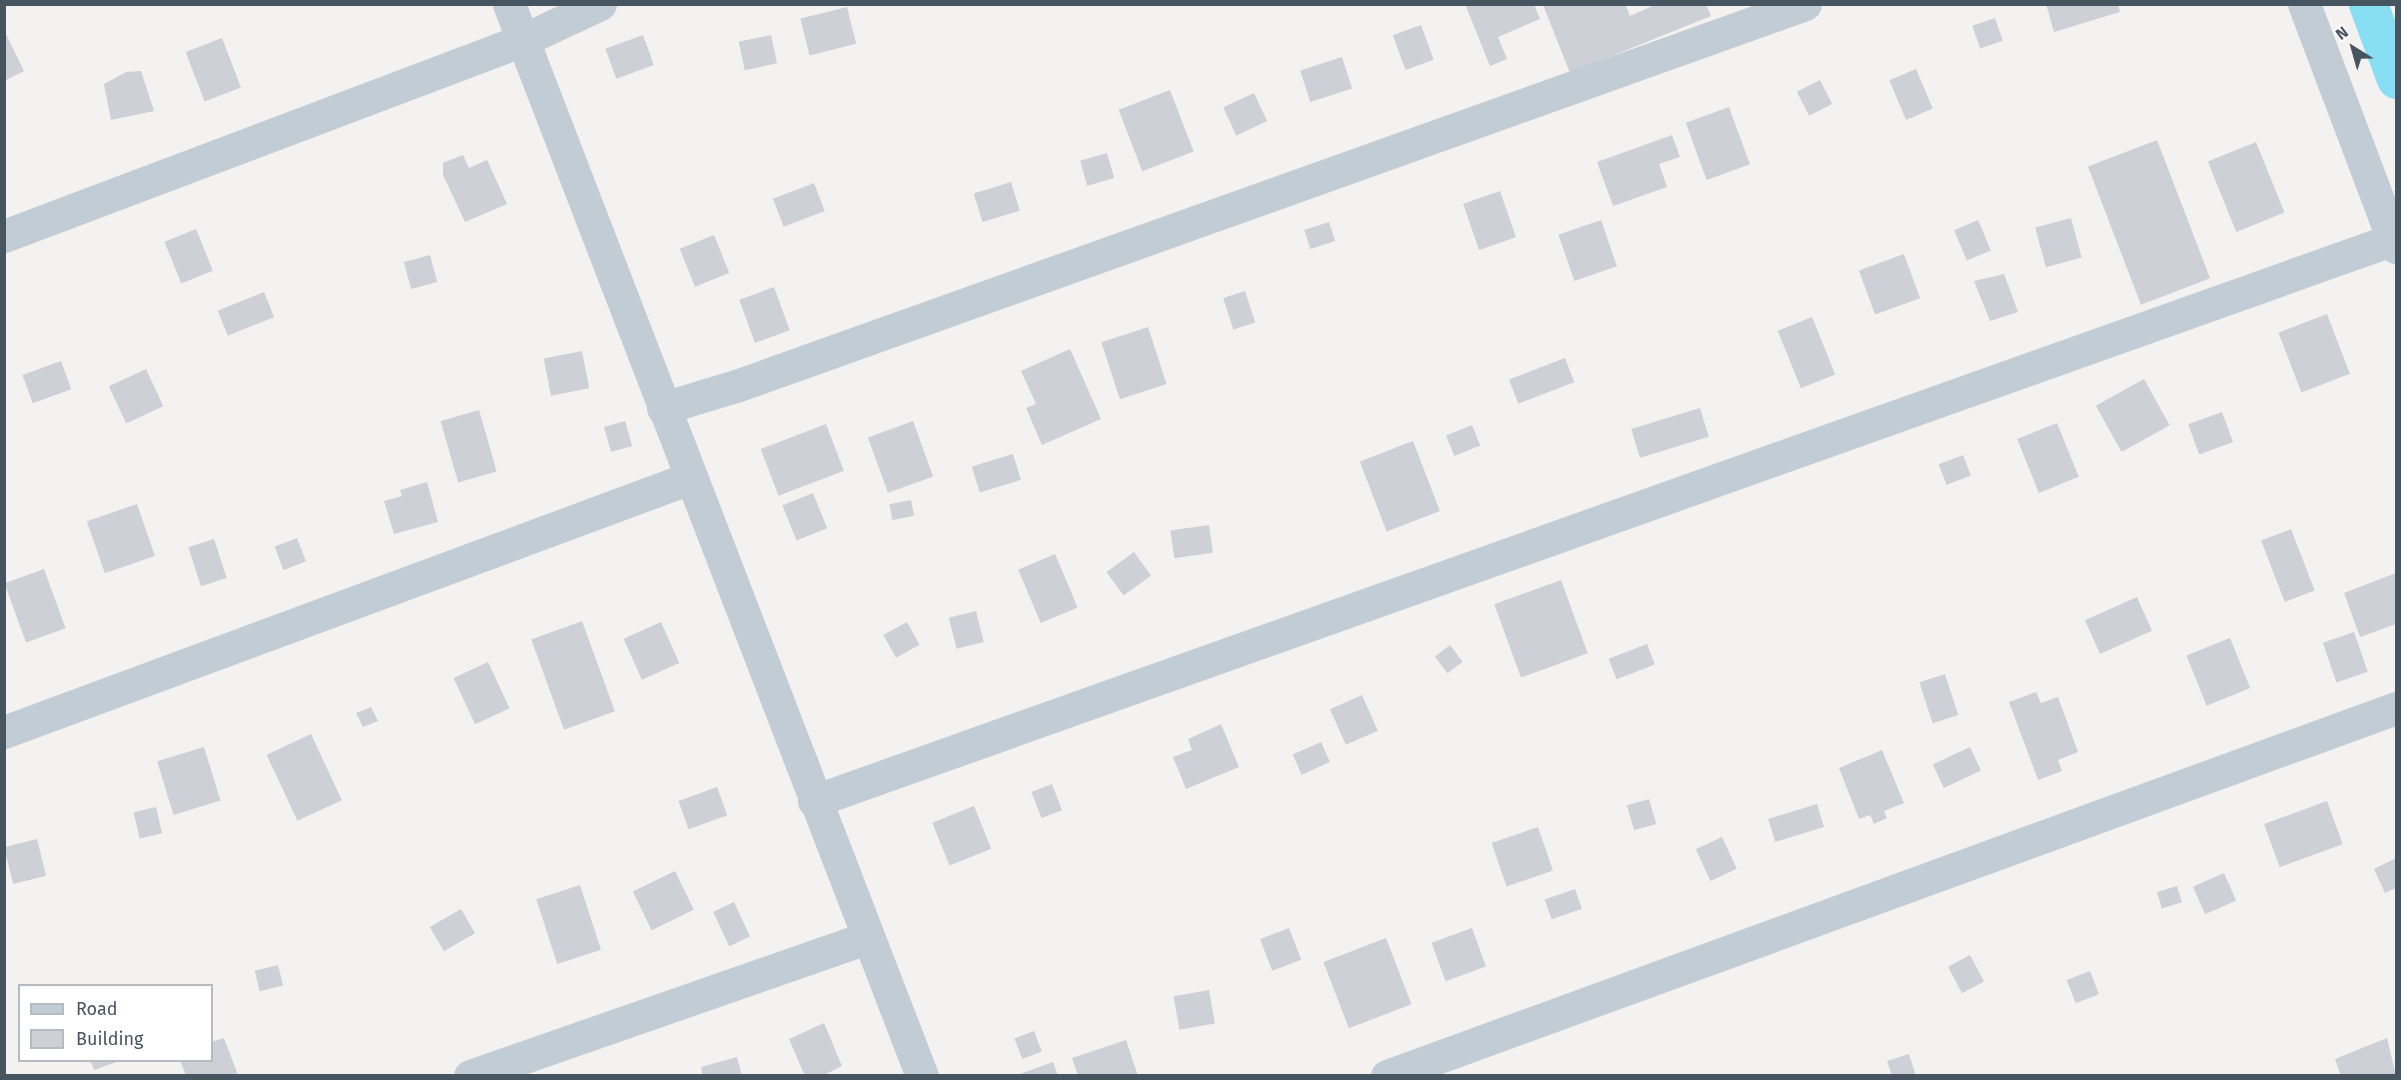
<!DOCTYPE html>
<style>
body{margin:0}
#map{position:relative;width:2401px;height:1080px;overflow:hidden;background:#f4f1f1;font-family:"Fira Sans",sans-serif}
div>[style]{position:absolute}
.canal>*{height:39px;margin:-19.5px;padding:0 19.5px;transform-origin:19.5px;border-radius:19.5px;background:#88def3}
.building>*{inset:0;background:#cdd0d6;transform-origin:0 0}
.minor>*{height:33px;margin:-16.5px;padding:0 16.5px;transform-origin:16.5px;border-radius:16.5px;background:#c1ccd4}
span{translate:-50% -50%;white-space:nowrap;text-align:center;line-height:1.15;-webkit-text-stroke:4.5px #fff;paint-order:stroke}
.frame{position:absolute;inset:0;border:6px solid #475561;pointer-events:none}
.legend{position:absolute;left:18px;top:984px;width:195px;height:78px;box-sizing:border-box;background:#fff;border:2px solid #b5bbc0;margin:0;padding:8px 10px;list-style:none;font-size:18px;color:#475561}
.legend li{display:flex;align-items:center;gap:12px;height:30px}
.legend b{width:30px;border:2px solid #b5bbc0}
.north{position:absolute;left:2323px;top:18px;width:60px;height:60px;-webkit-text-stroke:4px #fff;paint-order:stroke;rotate:323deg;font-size:16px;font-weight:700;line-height:24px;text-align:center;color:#475561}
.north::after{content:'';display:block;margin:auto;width:21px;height:27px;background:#475561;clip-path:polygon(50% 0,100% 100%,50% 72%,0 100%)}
</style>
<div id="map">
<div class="canal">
<div style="left:2368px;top:4px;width:80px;rotate:69.5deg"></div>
</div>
<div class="building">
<div style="clip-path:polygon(1465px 4px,1534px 4px,1540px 19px,1498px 37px,1507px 59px,1490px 66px)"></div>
<div style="clip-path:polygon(1625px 4px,1630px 16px,1657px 4px,1706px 4px,1711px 16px,1570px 73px,1543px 5px)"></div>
<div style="clip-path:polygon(2046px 4px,2118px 4px,2120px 12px,2054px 32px)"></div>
<div style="left:847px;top:7px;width:38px;height:48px;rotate:76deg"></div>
<div style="left:1995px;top:18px;width:24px;height:24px;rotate:71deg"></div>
<div style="left:1421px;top:25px;width:37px;height:30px;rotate:70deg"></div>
<div style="clip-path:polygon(4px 30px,24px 71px,4px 81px)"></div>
<div style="left:643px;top:35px;width:32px;height:40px;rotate:70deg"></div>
<div style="left:771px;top:35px;width:29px;height:33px;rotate:78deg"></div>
<div style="left:222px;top:38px;width:53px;height:39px;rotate:69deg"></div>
<div style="left:1342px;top:57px;width:33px;height:44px;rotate:72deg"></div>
<div style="left:1916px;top:69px;width:43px;height:29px;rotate:67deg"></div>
<div style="clip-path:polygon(141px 71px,154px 111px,111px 120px,104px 84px,126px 72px)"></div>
<div style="left:1820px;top:80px;width:27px;height:26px;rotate:63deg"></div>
<div style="left:1170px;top:90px;width:66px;height:55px;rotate:69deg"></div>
<div style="left:1254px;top:93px;width:31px;height:34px;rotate:65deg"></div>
<div style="left:1729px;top:107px;width:61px;height:46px;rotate:70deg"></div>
<div style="clip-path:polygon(1672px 135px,1680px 157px,1659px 164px,1667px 187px,1613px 206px,1597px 162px)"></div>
<div style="left:2157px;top:140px;width:148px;height:74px;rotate:69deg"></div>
<div style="left:2256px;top:142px;width:76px;height:52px;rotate:68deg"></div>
<div style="left:1107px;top:153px;width:26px;height:28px;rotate:74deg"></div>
<div style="clip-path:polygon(463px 155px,469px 168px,487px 160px,507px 204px,465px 222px,443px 175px,443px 163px)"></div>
<div style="left:1011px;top:182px;width:30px;height:39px;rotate:73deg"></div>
<div style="left:814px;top:183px;width:30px;height:44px;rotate:69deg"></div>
<div style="left:1500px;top:191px;width:49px;height:39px;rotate:71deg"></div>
<div style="left:2071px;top:218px;width:41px;height:37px;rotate:75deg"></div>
<div style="left:1601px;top:220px;width:49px;height:45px;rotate:71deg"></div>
<div style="left:1978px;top:220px;width:33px;height:26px;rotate:67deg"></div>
<div style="left:1329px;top:222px;width:20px;height:26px;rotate:72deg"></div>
<div style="left:196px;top:229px;width:45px;height:34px;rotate:68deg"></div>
<div style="left:714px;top:235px;width:41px;height:37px;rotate:68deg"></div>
<div style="left:1904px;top:254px;width:47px;height:48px;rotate:70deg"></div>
<div style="left:430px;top:255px;width:28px;height:27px;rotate:75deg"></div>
<div style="clip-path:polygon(2004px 274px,2018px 312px,1990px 321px,1974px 281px)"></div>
<div style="left:774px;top:287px;width:46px;height:37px;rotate:70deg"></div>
<div style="left:1245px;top:291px;width:33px;height:23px;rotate:72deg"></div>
<div style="left:264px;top:292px;width:27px;height:50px;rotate:68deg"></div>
<div style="left:2327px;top:314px;width:64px;height:52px;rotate:69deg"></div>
<div style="left:1812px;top:317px;width:62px;height:37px;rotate:68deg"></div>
<div style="left:1148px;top:327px;width:60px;height:49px;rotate:72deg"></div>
<div style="clip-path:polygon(1070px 349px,1101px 419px,1042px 445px,1026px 408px,1036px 404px,1021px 371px)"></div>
<div style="left:582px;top:351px;width:38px;height:39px;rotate:79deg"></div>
<div style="left:1565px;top:358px;width:26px;height:60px;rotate:69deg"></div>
<div style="left:61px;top:361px;width:30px;height:41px;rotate:70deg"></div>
<div style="left:146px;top:369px;width:41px;height:41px;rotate:65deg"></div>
<div style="left:2144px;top:379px;width:53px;height:55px;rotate:61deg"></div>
<div style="left:1700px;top:408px;width:30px;height:72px;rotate:73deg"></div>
<div style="left:479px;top:410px;width:64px;height:40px;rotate:74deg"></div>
<div style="left:2222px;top:412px;width:32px;height:36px;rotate:70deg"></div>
<div style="left:625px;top:421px;width:26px;height:22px;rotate:74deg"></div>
<div style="left:913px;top:421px;width:59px;height:48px;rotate:70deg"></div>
<div style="left:2057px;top:423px;width:58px;height:43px;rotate:68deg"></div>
<div style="left:826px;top:424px;width:50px;height:70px;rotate:69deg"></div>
<div style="left:1472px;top:425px;width:22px;height:28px;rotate:68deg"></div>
<div style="left:1413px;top:441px;width:75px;height:57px;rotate:69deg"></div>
<div style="left:1013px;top:454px;width:27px;height:43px;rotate:73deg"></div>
<div style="left:1963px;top:455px;width:22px;height:26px;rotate:69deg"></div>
<div style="clip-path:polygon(427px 482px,438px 522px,394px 534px,384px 501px,402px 496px,400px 490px)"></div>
<div style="left:813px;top:493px;width:38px;height:33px;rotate:68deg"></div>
<div style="left:911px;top:500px;width:16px;height:22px;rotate:79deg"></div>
<div style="left:137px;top:504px;width:55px;height:53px;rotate:71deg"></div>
<div style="left:1209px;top:525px;width:28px;height:39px;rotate:82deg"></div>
<div style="left:2291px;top:529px;width:66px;height:32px;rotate:69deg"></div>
<div style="left:297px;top:538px;width:25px;height:24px;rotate:69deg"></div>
<div style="left:214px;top:539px;width:41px;height:27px;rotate:72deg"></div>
<div style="left:1134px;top:552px;width:29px;height:34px;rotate:54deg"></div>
<div style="left:1055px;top:554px;width:58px;height:40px;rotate:67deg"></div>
<div style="left:44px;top:569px;width:63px;height:42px;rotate:70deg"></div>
<div style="clip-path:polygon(2396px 573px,2396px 624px,2360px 637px,2344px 593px)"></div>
<div style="left:1561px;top:580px;width:78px;height:71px;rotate:70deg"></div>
<div style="left:2137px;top:597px;width:37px;height:57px;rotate:66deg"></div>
<div style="left:976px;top:611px;width:32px;height:28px;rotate:76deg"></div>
<div style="left:582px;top:621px;width:96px;height:54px;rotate:70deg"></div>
<div style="left:661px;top:622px;width:45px;height:41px;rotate:66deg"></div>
<div style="left:907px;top:622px;width:26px;height:27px;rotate:61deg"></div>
<div style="left:2354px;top:632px;width:42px;height:33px;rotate:71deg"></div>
<div style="left:2230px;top:638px;width:54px;height:47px;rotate:68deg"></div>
<div style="left:1647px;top:644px;width:22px;height:41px;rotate:69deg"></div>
<div style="left:1450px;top:645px;width:21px;height:19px;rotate:53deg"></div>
<div style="left:488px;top:662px;width:51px;height:38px;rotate:65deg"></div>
<div style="left:1945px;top:674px;width:43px;height:27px;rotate:72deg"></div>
<div style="clip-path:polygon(2036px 692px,2041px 703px,2058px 697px,2078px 752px,2058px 760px,2062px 771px,2038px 780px,2009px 702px)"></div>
<div style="left:1362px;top:695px;width:39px;height:35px;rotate:66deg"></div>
<div style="clip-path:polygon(371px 707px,378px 721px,363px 727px,356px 713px)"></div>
<div style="clip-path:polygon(1221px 724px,1239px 767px,1186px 789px,1173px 757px,1192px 750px,1188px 739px)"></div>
<div style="left:311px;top:734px;width:73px;height:49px;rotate:65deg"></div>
<div style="left:1321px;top:742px;width:22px;height:31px;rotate:66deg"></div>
<div style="left:204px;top:747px;width:56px;height:49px;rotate:73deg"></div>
<div style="left:1970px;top:747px;width:26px;height:41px;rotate:65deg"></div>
<div style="clip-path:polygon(1882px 750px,1904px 803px,1884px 811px,1887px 818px,1874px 824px,1870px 815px,1859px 819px,1839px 768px)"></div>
<div style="left:1052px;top:784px;width:28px;height:22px;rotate:69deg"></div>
<div style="left:717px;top:787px;width:30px;height:41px;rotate:70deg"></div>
<div style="left:1649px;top:799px;width:26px;height:23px;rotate:74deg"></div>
<div style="left:2327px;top:801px;width:46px;height:67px;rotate:70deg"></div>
<div style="left:1817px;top:804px;width:24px;height:51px;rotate:73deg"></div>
<div style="left:974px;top:806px;width:46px;height:45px;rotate:68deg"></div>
<div style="left:156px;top:807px;width:27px;height:23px;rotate:77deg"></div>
<div style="left:1538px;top:827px;width:46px;height:49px;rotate:71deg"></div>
<div style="left:1722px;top:837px;width:35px;height:29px;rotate:65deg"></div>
<div style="left:37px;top:839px;width:38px;height:34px;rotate:76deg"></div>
<div style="clip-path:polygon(2396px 858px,2396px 888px,2385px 893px,2374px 869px)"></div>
<div style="left:675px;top:871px;width:43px;height:47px;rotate:64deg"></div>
<div style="left:2224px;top:873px;width:30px;height:34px;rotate:66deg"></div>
<div style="left:580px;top:885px;width:68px;height:46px;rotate:72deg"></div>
<div style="left:2177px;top:886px;width:17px;height:21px;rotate:73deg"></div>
<div style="left:1575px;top:889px;width:21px;height:32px;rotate:71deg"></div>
<div style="left:734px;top:902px;width:38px;height:23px;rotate:65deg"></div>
<div style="left:461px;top:909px;width:28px;height:36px;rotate:60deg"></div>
<div style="left:1289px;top:928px;width:34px;height:31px;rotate:69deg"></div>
<div style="left:1472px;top:928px;width:41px;height:43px;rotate:70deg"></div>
<div style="left:1386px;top:938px;width:71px;height:67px;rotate:69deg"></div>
<div style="left:1970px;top:955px;width:30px;height:25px;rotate:62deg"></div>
<div style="left:278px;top:965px;width:21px;height:24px;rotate:76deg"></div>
<div style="left:2090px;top:971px;width:25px;height:25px;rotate:69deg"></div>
<div style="left:1209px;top:990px;width:34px;height:36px;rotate:80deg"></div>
<div style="clip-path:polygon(824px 1023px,842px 1066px,822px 1076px,805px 1076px,789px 1039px)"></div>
<div style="left:1034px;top:1031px;width:22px;height:21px;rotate:69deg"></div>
<div style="clip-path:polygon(224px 1038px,238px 1075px,186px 1076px,180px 1060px,212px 1060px,212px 1042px)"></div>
<div style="clip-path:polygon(2387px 1038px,2396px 1076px,2341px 1076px,2335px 1059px)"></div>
<div style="clip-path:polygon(1126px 1040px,1138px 1076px,1078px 1076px,1072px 1058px)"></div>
<div style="clip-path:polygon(1909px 1054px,1916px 1076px,1892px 1076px,1887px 1061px)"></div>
<div style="clip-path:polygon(737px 1057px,742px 1076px,703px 1076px,701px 1067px)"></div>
<div style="clip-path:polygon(90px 1060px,119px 1060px,119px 1061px,94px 1070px)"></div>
<div style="clip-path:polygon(1053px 1062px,1058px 1076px,1017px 1076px,1017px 1075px)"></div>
</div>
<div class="minor">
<div style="left:509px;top:4px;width:1149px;rotate:68.93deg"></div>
<div style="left:2304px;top:4px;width:260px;rotate:69.3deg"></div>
<div style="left:4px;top:236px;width:555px;rotate:-20.69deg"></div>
<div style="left:523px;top:40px;width:85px;rotate:-25.1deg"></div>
<div style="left:663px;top:408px;width:76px;rotate:-16.8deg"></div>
<div style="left:736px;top:386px;width:1135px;rotate:-19.66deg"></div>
<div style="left:4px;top:732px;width:732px;rotate:-20.32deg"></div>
<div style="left:814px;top:801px;width:1677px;rotate:-19.58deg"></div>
<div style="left:470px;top:1076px;width:419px;rotate:-19.2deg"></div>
<div style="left:1387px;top:1076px;width:1074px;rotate:-20.04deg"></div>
</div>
<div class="frame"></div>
<ul class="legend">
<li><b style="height:8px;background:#c1ccd4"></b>Road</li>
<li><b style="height:16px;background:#cdd0d6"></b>Building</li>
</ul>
<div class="north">N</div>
</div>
